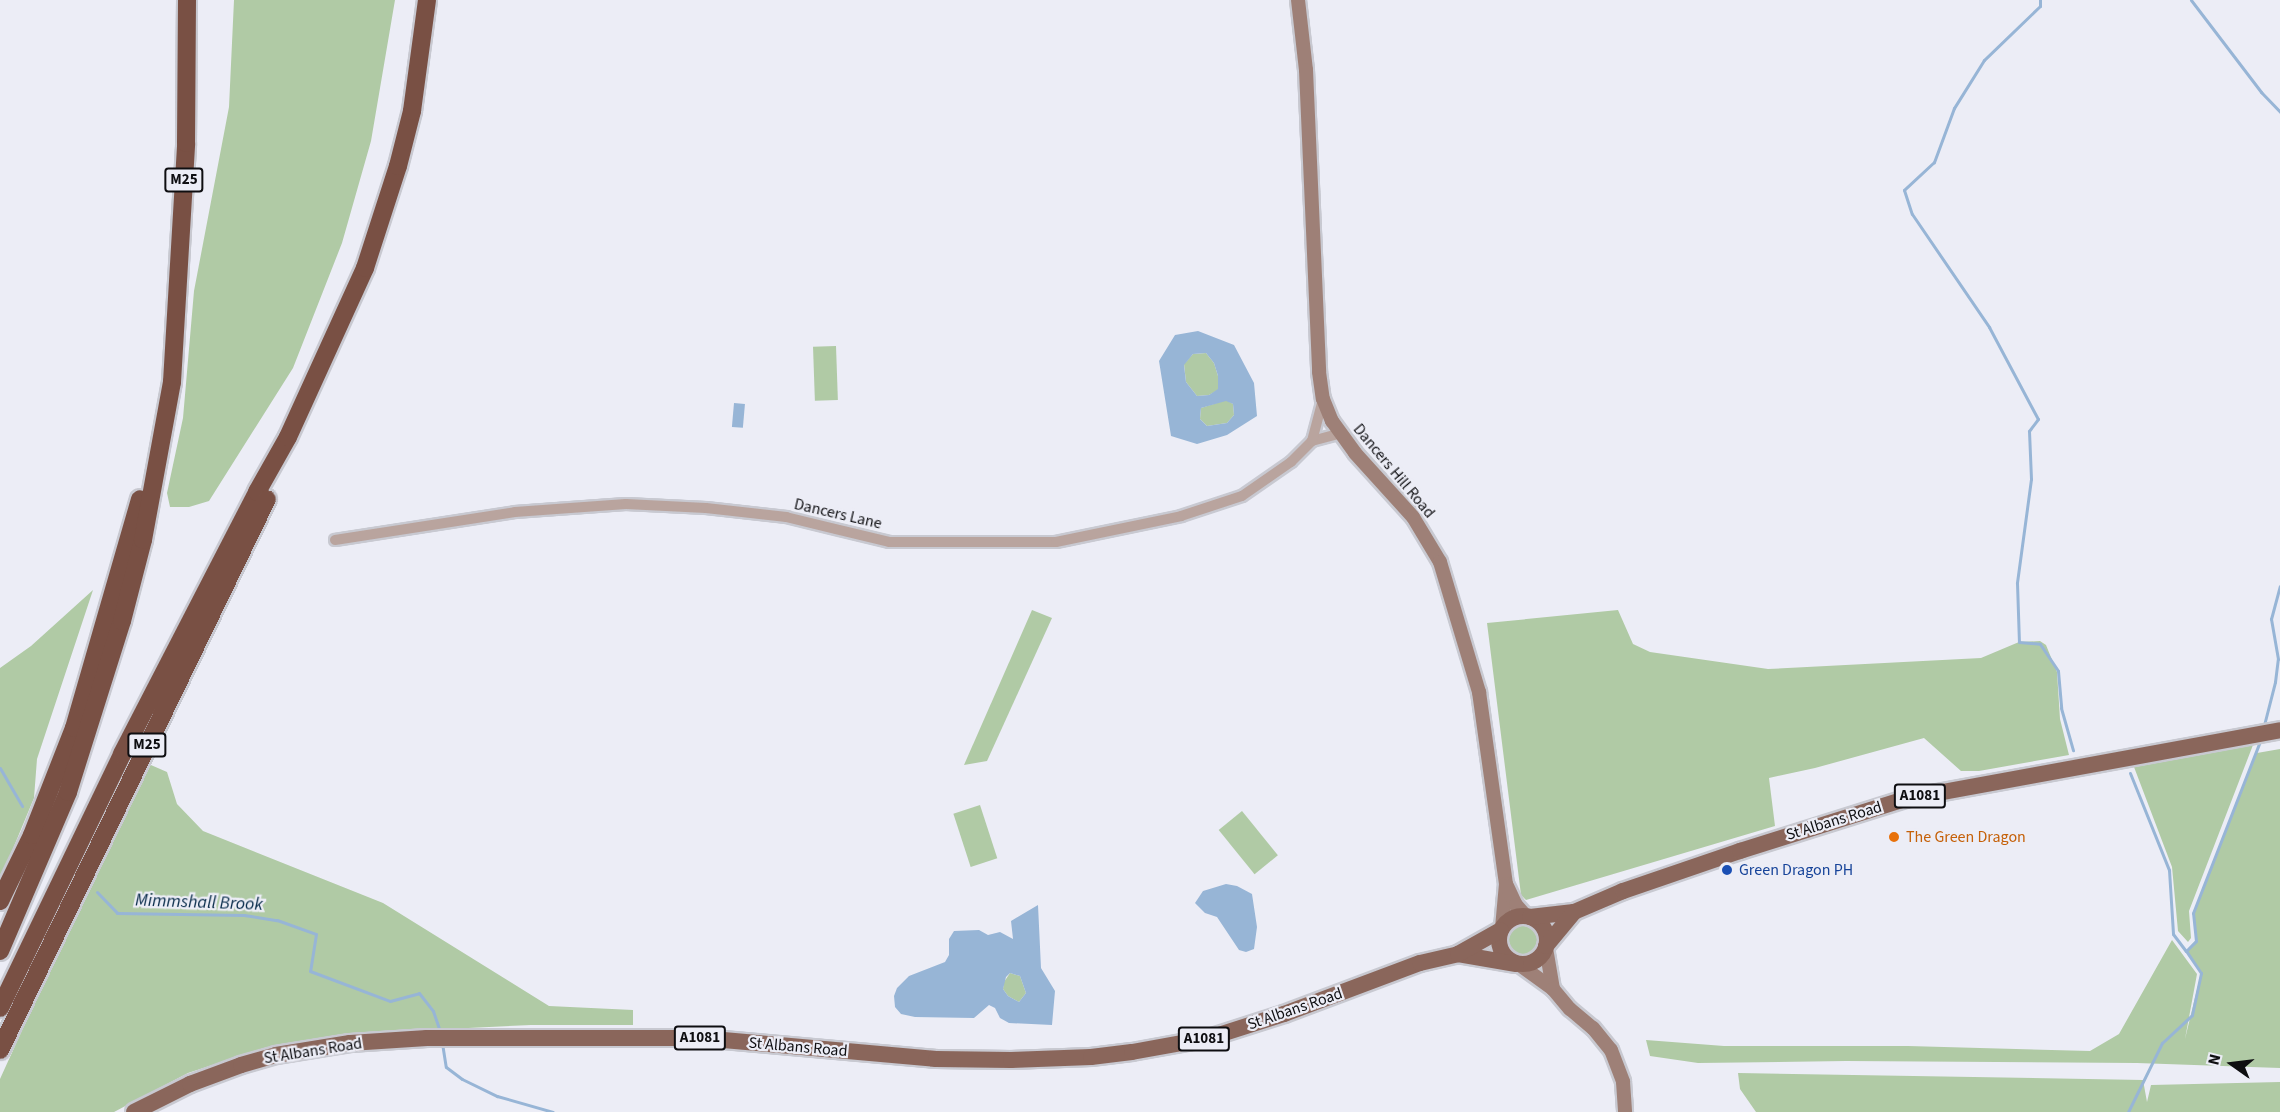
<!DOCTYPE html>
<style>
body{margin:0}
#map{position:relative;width:2280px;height:1112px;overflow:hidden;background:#ecedf6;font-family:"Source Sans 3",sans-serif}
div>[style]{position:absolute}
.green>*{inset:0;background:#b0caa5;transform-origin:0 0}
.round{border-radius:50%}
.water>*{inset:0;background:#97b5d6;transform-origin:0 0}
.stream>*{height:3px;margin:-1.5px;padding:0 1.5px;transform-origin:1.5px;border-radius:1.5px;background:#97b5d6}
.roads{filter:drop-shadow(2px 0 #c8c9d1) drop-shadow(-2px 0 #c8c9d1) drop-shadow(0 2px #c8c9d1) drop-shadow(0 -2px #c8c9d1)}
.street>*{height:10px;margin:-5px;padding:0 5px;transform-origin:5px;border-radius:5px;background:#b9a49e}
.secondary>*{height:14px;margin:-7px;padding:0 7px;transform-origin:7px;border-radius:7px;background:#9e8077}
.primary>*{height:16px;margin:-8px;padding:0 8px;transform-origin:8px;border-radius:8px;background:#8a665b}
.primary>.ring{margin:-8px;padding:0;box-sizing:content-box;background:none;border:16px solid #8a665b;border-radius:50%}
.highway>*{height:18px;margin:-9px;padding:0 9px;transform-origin:9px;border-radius:9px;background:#795044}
.dots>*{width:16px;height:16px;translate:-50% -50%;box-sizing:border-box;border:3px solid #ecedf6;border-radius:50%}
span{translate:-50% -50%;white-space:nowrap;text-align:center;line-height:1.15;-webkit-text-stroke:4.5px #ecedf6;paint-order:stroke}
.shield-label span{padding:2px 4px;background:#ecedf6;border:2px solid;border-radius:4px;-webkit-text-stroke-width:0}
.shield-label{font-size:15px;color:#0e0e11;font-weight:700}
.street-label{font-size:16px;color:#0e0e11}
.food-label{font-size:16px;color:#c56008}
.left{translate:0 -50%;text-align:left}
.transit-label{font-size:16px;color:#164399}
.water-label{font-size:18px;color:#082b4a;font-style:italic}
.north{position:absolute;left:2202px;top:1034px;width:60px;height:60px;-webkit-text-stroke:4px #ecedf6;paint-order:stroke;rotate:284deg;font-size:16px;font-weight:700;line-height:24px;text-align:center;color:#0e0e11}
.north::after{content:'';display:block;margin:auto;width:21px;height:27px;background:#0e0e11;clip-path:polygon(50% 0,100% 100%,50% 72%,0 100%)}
</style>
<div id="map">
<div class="green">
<div style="clip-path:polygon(234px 0,395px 0,371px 141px,342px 243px,293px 368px,209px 501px,189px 507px,170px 507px,167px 493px,183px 418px,194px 291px,229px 107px)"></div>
<div style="left:836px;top:346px;width:54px;height:23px;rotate:88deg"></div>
<div style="clip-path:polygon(1206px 353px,1214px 363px,1218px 376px,1218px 390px,1209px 395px,1197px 396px,1186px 382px,1184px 364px,1193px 354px)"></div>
<div style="clip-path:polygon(1226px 400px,1233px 404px,1234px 415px,1227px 423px,1207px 426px,1200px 419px,1201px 408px)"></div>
<div style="clip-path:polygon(93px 590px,37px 759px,34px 798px,0 880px,0 668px,31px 646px)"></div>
<div style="clip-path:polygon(1032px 610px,1052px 618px,987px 761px,964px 765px)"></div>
<div style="clip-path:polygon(1618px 610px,1633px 644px,1650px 652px,1768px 669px,1981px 658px,2019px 642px,2040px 641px,2046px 645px,2057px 672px,2060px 719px,2069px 755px,1979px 771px,1961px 771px,1924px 738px,1815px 768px,1769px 778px,1775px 826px,1526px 900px,1521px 895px,1487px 623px)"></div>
<div style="clip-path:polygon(2253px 745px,2189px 911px,2191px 938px,2188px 942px,2178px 931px,2172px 867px,2134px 767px)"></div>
<div style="clip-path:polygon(2280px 749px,2280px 1068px,2137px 1063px,1846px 1061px,1698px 1063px,1650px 1056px,1646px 1040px,1724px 1046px,1908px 1046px,2090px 1051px,2119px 1034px,2172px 940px,2197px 974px,2185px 1039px,2201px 973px,2186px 951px,2196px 940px,2193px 913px,2257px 753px)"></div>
<div style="clip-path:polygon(144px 762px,167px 772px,177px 804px,203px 831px,383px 903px,549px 1006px,633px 1010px,633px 1025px,531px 1025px,343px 1034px,264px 1048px,188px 1073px,114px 1112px,0 1112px,0 1079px)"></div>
<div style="left:980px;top:805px;width:56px;height:28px;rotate:72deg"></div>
<div style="left:1242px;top:811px;width:57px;height:30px;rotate:51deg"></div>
<div class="round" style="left:1504px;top:921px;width:38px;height:38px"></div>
<div style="clip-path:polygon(1010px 973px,1020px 976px,1026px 993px,1019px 1002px,1008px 996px,1003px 989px,1004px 982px)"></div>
<div style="clip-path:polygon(1738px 1073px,2143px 1080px,2147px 1102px,2151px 1085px,2280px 1082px,2280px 1112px,1756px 1112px,1740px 1089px)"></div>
</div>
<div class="water">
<div style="clip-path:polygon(evenodd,1198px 331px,1234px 345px,1254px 383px,1257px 416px,1227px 435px,1197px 444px,1171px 436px,1159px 361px,1175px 335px,1198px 331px,1206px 353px,1214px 363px,1218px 376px,1218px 389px,1209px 395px,1197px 396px,1186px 382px,1184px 365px,1193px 354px,1206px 353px,1198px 331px,1226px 401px,1233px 404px,1234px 415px,1227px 423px,1207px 426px,1200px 419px,1201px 408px,1226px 401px)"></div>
<div style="left:734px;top:403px;width:11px;height:24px;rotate:5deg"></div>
<div style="clip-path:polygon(1226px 884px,1237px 886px,1252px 894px,1257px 927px,1254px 949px,1246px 952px,1239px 950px,1217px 917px,1205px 913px,1195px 903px,1203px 891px)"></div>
<div style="clip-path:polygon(evenodd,1038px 905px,1041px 968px,1055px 991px,1052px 1025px,1009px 1023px,1000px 1018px,995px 1008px,989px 1005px,974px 1018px,915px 1017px,901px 1014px,895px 1007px,894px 996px,897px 988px,909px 976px,945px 962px,949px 955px,949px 939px,954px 931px,979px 930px,988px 935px,1000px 932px,1013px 939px,1011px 921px,1038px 905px,1010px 973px,1020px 976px,1026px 993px,1019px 1002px,1008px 996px,1003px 989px,1006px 977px,1010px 973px)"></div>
</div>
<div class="stream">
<div style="left:2040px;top:0;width:6px;rotate:90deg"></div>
<div style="left:2040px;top:6px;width:78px;rotate:136deg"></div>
<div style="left:1984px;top:60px;width:57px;rotate:122deg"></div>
<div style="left:1954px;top:108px;width:58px;rotate:110.3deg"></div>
<div style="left:1934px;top:162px;width:41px;rotate:137deg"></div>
<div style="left:1904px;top:190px;width:25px;rotate:72deg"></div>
<div style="left:1912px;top:214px;width:137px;rotate:55.7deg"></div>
<div style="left:1989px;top:327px;width:104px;rotate:62deg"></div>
<div style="left:2038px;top:419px;width:15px;rotate:127deg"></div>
<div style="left:2029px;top:431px;width:48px;rotate:87.6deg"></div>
<div style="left:2031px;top:479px;width:105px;rotate:97.7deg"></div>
<div style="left:2017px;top:583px;width:59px;rotate:88.1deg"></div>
<div style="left:2019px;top:642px;width:21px;rotate:5deg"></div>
<div style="left:2040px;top:644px;width:32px;rotate:56deg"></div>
<div style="left:2058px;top:671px;width:37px;rotate:85deg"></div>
<div style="left:2061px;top:708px;width:44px;rotate:74.1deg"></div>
<div style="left:2191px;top:0;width:116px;rotate:52.7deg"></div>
<div style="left:2261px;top:92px;width:28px;rotate:46deg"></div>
<div style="left:2263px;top:729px;width:49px;rotate:-75.7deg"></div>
<div style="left:2275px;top:682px;width:23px;rotate:-83deg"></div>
<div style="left:2278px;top:659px;width:41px;rotate:-99.9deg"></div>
<div style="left:2271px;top:619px;width:34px;rotate:-75deg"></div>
<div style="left:0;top:768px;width:44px;rotate:59.9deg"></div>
<div style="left:2130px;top:773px;width:105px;rotate:68.1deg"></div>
<div style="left:2169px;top:870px;width:64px;rotate:86.4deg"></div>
<div style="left:2173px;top:934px;width:21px;rotate:53deg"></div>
<div style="left:97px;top:892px;width:29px;rotate:46deg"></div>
<div style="left:117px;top:913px;width:127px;rotate:0.9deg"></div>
<div style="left:244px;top:915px;width:33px;rotate:9deg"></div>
<div style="left:277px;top:920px;width:41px;rotate:19.7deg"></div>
<div style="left:316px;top:934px;width:37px;rotate:99deg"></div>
<div style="left:310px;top:971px;width:85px;rotate:20.6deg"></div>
<div style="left:390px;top:1001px;width:30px;rotate:-15deg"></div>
<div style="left:419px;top:993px;width:23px;rotate:52deg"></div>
<div style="left:433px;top:1011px;width:24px;rotate:71deg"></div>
<div style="left:442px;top:1043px;width:24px;rotate:81deg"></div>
<div style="left:446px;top:1067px;width:20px;rotate:37deg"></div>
<div style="left:462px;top:1079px;width:39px;rotate:26deg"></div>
<div style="left:497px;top:1096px;width:58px;rotate:15.9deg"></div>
<div style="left:2128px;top:1112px;width:77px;rotate:-63.8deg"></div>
<div style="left:2162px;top:1043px;width:41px;rotate:-43deg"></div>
<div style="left:2192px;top:1015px;width:43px;rotate:-77.9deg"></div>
<div style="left:2201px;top:973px;width:27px;rotate:-124deg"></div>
<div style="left:2186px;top:951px;width:14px;rotate:-45deg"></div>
<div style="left:2196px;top:941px;width:28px;rotate:-96deg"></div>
<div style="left:2193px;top:913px;width:185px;rotate:-68.7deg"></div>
</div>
<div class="roads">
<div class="street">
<div style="left:1312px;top:441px;width:30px;rotate:-15deg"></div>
<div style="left:335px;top:540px;width:182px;rotate:-8.8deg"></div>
<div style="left:515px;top:512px;width:111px;rotate:-4.1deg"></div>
<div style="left:626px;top:504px;width:80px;rotate:2.9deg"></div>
<div style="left:706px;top:508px;width:81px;rotate:6.4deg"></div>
<div style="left:786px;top:517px;width:106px;rotate:13.6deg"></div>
<div style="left:889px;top:542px;width:167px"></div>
<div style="left:1056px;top:542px;width:128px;rotate:-11.7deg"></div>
<div style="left:1181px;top:516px;width:64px;rotate:-18.2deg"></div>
<div style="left:1242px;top:496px;width:60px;rotate:-34.8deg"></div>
<div style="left:1291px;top:462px;width:30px;rotate:-45deg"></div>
<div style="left:1312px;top:441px;width:43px;rotate:-75.3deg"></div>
</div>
<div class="secondary">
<div style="left:1298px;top:0;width:70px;rotate:83.5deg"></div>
<div style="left:1306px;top:70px;width:302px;rotate:87.5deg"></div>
<div style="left:1319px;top:372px;width:27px;rotate:82deg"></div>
<div style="left:1323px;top:399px;width:24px;rotate:68deg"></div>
<div style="left:1332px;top:421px;width:39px;rotate:54deg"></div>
<div style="left:1355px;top:453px;width:86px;rotate:47.8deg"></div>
<div style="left:1413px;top:517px;width:52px;rotate:59deg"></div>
<div style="left:1440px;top:562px;width:136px;rotate:73.3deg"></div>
<div style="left:1479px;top:692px;width:194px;rotate:82deg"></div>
<div style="left:1506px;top:884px;width:44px;rotate:95.2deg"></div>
<div style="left:1507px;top:886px;width:21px;rotate:65deg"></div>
<div style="left:1516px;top:905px;width:15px;rotate:48deg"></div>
<div style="left:1546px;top:948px;width:42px;rotate:80.3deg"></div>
<div style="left:1520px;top:965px;width:41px;rotate:36deg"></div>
<div style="left:1553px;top:989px;width:26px;rotate:50deg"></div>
<div style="left:1570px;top:1009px;width:30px;rotate:40deg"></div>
<div style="left:1593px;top:1028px;width:28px;rotate:51deg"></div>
<div style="left:1611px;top:1050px;width:34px;rotate:69deg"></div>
<div style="left:1623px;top:1082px;width:30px;rotate:86deg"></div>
</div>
<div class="primary">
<div class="ring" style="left:1499px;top:916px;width:32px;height:32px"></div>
<div style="left:1530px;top:917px;width:44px;rotate:-6.5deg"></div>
<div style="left:1574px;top:912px;width:53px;rotate:-23.2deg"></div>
<div style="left:1623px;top:891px;width:124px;rotate:-18.9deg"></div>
<div style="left:1740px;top:851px;width:173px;rotate:-17.5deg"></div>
<div style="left:1905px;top:799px;width:381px;rotate:-10.4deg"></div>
<div style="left:1546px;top:946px;width:44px;rotate:-50.5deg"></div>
<div style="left:1458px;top:954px;width:59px;rotate:9.8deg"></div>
<div style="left:134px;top:1112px;width:63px;rotate:-26.6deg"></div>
<div style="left:190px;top:1084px;width:54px;rotate:-20.4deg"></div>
<div style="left:241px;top:1065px;width:36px;rotate:-16deg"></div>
<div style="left:276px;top:1055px;width:75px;rotate:-9.2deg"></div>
<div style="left:350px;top:1043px;width:77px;rotate:-3.7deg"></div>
<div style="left:427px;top:1038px;width:274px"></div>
<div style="left:701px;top:1038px;width:236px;rotate:5.1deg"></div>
<div style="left:936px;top:1059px;width:75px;rotate:0.8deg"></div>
<div style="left:1011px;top:1060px;width:80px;rotate:-2.1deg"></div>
<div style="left:1091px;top:1057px;width:41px;rotate:-7deg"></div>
<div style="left:1132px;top:1052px;width:78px;rotate:-10.3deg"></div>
<div style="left:1209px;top:1038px;width:79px;rotate:-17.7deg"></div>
<div style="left:1284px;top:1014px;width:145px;rotate:-20.6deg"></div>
<div style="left:1420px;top:963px;width:39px;rotate:-13deg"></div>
<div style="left:1458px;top:954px;width:49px;rotate:-29.2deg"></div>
</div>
<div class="highway">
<div style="left:0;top:901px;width:73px;rotate:-64.1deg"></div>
<div style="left:32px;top:835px;width:115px;rotate:-68.6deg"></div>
<div style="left:74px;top:728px;width:238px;rotate:-73.9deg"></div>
<div style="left:0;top:951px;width:173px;rotate:-66.8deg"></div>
<div style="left:68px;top:792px;width:179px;rotate:-72.5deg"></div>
<div style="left:122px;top:621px;width:84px;rotate:-75.5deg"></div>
<div style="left:143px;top:540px;width:161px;rotate:-79.6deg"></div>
<div style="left:172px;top:382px;width:239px;rotate:-86.6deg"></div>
<div style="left:186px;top:143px;width:143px;rotate:-89.6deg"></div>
<div style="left:0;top:1008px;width:282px;rotate:-64.3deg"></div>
<div style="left:122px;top:754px;width:295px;rotate:-62.7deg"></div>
<div style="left:257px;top:492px;width:63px;rotate:-60.6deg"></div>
<div style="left:288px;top:437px;width:186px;rotate:-65.5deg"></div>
<div style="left:365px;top:268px;width:107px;rotate:-72.1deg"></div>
<div style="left:398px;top:166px;width:57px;rotate:-75.7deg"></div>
<div style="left:412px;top:111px;width:112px;rotate:-82.3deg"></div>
<div style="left:0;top:1050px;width:612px;rotate:-64.15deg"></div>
</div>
</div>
<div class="dots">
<div style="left:1894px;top:837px;background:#e8710a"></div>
<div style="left:1727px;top:870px;background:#1a4fb4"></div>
</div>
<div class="shield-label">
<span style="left:184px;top:180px">M25</span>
<span style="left:147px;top:745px">M25</span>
<span style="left:1920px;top:796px">A1081</span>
<span style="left:700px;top:1038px">A1081</span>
<span style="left:1204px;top:1039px">A1081</span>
</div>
<div class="street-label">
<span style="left:1394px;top:471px;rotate:50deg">Dancers Hill Road</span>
<span style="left:838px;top:514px;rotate:13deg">Dancers Lane</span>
<span style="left:1834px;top:821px;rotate:-17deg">St Albans Road</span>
<span style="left:1295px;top:1009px;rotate:-19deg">St Albans Road</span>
<span style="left:798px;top:1047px;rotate:5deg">St Albans Road</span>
<span style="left:313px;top:1051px;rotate:-9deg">St Albans Road</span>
</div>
<div class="food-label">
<span class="left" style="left:1906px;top:837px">The Green Dragon</span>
</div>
<div class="transit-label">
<span class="left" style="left:1739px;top:870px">Green Dragon PH</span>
</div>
<div class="water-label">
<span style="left:199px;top:903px;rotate:2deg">Mimmshall Brook</span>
</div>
<div class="north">N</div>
</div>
